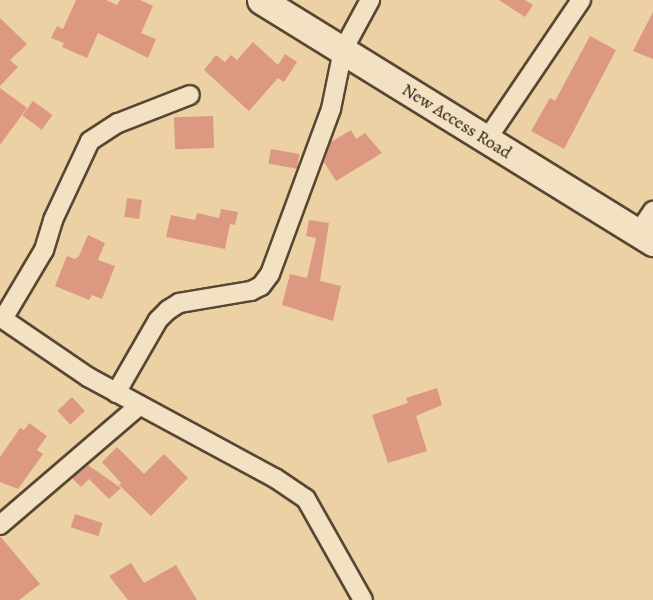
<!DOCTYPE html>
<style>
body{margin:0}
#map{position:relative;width:653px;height:600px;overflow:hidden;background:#ecd1a5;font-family:Alegreya,serif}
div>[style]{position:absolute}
.building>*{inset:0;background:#dd9882;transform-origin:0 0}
.roads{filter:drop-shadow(2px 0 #574733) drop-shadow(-2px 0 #574733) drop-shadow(0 2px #574733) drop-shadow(0 -2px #574733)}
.minor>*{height:18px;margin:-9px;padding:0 9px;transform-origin:9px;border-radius:9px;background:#f3e1c4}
.secondary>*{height:27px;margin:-13.5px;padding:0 13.5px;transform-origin:13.5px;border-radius:13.5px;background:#f3e1c4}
span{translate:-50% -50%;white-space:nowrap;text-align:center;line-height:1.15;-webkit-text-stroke:5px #f3e1c4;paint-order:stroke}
.street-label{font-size:18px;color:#25190d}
</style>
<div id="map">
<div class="building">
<div style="clip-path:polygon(76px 0,106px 0,117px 5px,120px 0,140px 0,153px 6px,141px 33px,156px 39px,148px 58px,98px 33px,87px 58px,62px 47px,64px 43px,51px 38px,57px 26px,63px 29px)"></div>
<div style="clip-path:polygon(499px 0,525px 0,533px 5px,525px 17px)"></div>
<div style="clip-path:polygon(653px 12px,653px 59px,633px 51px)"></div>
<div style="clip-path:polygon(0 18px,27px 44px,10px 60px,18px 67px,0 86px)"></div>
<div style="clip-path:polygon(590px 36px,616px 50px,564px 149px,531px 131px,550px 98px,555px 101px)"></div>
<div style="clip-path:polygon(253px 42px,278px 65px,285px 54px,297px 62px,284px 82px,278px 78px,249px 111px,204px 70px,216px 55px,225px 62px,231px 55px,237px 60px)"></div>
<div style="clip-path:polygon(0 88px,27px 108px,0 145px)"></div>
<div style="left:33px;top:101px;width:24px;height:18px;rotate:36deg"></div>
<div style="left:213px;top:116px;width:32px;height:39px;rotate:88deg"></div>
<div style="clip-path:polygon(351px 130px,356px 139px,365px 133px,382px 153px,336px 181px,324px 162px,331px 142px)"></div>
<div style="left:271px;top:149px;width:29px;height:15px;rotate:10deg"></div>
<div style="left:127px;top:198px;width:15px;height:19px;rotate:8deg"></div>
<div style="clip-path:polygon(221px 209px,238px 212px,235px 225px,230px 224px,225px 249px,166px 237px,171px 215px,195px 220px,197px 213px,219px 218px)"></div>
<div style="clip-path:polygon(309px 220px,329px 223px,320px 281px,341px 286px,333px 321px,282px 305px,290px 274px,307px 278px,316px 238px,306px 236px)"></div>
<div style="clip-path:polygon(88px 235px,105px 243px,98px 260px,115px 266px,102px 299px,92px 295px,89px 300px,55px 286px,67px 256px,75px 259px,79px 256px)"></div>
<div style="clip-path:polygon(437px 388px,442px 405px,416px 416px,427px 451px,388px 463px,372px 415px,408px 403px,406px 398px)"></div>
<div style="left:72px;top:397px;width:19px;height:20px;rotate:47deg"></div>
<div style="clip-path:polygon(29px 423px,47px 436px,37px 450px,43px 454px,18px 489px,0 482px,0 457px,20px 428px,24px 430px)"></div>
<div style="clip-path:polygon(117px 447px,144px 474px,164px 454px,188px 478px,151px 516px,119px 485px,121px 483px,102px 462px)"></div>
<div style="clip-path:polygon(88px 465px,121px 488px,109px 499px,89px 479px,81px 487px,72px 478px)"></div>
<div style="left:75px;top:514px;width:29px;height:14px;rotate:18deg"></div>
<div style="clip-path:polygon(0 536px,40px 584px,19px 600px,0 600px)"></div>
<div style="clip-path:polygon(131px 563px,144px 583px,176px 565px,197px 600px,128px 600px,109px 576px)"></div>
</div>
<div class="roads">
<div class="minor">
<div style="left:487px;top:139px;width:168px;rotate:-55.9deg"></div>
<div style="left:638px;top:233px;width:27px;rotate:-56deg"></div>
<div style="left:0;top:317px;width:107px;rotate:34.3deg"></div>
<div style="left:88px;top:377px;width:213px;rotate:28.4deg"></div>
<div style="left:275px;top:478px;width:37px;rotate:34deg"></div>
<div style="left:306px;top:499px;width:116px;rotate:60.6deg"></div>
<div style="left:3px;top:319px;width:80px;rotate:-59.3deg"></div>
<div style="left:44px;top:250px;width:31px;rotate:-73deg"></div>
<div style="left:53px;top:220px;width:87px;rotate:-64.9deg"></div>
<div style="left:90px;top:141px;width:33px;rotate:-33deg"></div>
<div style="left:118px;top:123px;width:77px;rotate:-21.3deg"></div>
<div style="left:116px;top:393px;width:84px;rotate:-60.1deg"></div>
<div style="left:158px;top:320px;width:14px;rotate:-45deg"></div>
<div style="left:168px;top:310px;width:13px;rotate:-32deg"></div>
<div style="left:179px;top:303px;width:73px;rotate:-9.5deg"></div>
<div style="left:251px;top:291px;width:11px;rotate:-27deg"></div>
<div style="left:261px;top:286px;width:15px;rotate:-53deg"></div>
<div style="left:270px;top:274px;width:176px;rotate:-69.7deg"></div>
<div style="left:331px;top:109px;width:60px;rotate:-78.5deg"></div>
<div style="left:343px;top:50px;width:57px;rotate:-61.6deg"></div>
<div style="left:0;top:525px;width:183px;rotate:-40.6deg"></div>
</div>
<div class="secondary">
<div style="left:261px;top:0;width:461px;rotate:31.7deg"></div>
</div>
</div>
<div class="street-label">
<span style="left:457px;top:121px;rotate:32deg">New Access Road</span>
</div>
</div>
